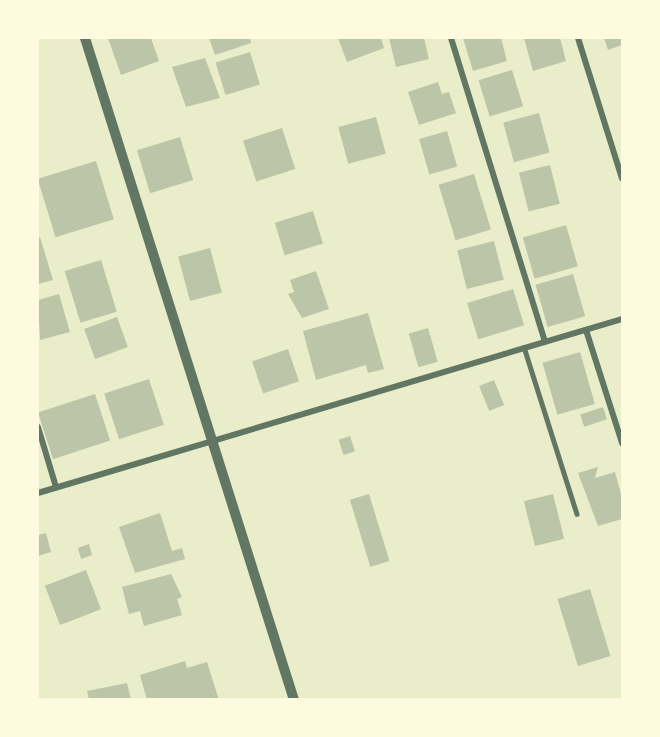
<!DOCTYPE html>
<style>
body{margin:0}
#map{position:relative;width:660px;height:737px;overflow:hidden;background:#e9edc9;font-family:Overpass,sans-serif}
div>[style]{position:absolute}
.building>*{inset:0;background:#bcc5a7;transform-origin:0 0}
.service>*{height:4.5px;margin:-2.25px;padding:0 2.25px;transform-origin:2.25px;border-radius:2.25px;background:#617663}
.minor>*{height:6px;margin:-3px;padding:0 3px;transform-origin:3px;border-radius:3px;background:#617663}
.tertiary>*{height:10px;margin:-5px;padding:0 5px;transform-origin:5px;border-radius:5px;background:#617663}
span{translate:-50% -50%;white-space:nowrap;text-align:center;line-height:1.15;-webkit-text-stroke:6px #fefae0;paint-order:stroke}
.frame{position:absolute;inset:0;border:39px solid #fefae0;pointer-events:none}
</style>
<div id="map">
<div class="building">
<div style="clip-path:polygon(108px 38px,151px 38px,159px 61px,121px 75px)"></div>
<div style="clip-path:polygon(209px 38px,250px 38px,251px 43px,215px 55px)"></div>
<div style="clip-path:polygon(338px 38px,381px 38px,384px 48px,347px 62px)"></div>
<div style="clip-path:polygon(389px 38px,424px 38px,429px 59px,396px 67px)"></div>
<div style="clip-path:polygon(463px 38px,501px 38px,507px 61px,473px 71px)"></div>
<div style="clip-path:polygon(524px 38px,560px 38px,566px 61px,533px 71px)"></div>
<div style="clip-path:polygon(604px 38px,622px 38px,622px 45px,608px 50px)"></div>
<div style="left:250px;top:52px;width:34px;height:36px;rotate:73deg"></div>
<div style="clip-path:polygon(205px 58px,220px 98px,186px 107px,172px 67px)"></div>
<div style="left:512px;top:70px;width:38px;height:35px;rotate:73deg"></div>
<div style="clip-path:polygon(438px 82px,442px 94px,449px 92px,456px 113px,419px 125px,408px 92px)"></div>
<div style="left:539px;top:113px;width:41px;height:37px;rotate:75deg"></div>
<div style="left:376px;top:117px;width:38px;height:39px;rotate:75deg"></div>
<div style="left:282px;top:128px;width:43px;height:41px;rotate:72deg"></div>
<div style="left:447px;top:131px;width:37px;height:29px;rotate:74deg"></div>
<div style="left:180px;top:137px;width:45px;height:45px;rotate:73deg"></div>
<div style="left:96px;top:161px;width:61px;height:61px;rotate:73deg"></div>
<div style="left:550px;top:165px;width:40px;height:32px;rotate:76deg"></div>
<div style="left:474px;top:174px;width:58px;height:37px;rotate:73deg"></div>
<div style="left:313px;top:211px;width:34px;height:40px;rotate:73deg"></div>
<div style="left:566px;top:225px;width:43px;height:45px;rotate:74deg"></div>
<div style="clip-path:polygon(40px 237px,53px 280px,38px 284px,38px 238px)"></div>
<div style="left:494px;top:241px;width:40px;height:38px;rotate:76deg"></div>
<div style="left:210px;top:248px;width:46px;height:33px;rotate:75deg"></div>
<div style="left:101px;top:260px;width:54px;height:38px;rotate:73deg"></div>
<div style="clip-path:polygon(316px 271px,329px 309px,302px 318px,288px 294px,294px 292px,290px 280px)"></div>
<div style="left:573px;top:274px;width:44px;height:39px;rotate:74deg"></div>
<div style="left:513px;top:289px;width:38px;height:48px;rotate:73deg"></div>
<div style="clip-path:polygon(59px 294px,70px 332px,40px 340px,38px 300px)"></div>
<div style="clip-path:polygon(368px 313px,384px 369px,368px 373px,366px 365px,316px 380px,303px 331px)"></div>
<div style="left:117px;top:317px;width:32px;height:35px;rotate:70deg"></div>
<div style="left:428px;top:328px;width:35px;height:20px;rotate:74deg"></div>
<div style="left:288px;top:349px;width:34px;height:38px;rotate:71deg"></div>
<div style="left:580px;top:352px;width:54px;height:39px;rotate:74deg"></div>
<div style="left:149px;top:379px;width:48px;height:47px;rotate:72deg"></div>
<div style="left:494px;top:380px;width:27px;height:16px;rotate:68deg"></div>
<div style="left:95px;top:394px;width:49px;height:60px;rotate:72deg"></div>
<div style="left:603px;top:407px;width:13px;height:24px;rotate:72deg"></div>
<div style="left:350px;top:436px;width:16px;height:12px;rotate:72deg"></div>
<div style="clip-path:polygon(598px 467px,595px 478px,615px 472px,622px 498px,622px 519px,598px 526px,578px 473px)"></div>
<div style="left:369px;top:494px;width:70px;height:20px;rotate:73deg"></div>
<div style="left:553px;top:494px;width:46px;height:30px;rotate:76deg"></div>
<div style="clip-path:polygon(160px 513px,172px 551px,182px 548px,185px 559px,135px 573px,119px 527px)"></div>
<div style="clip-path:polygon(46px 533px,51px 552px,38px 556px,38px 535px)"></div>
<div style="clip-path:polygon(89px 544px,92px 555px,81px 559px,78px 548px)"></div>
<div style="left:86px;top:570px;width:42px;height:44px;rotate:69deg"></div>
<div style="clip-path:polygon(171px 574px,182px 597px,177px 599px,182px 615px,144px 626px,140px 611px,129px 614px,122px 587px)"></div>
<div style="left:590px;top:589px;width:70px;height:34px;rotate:73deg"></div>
<div style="clip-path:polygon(185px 661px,187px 668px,207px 662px,219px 700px,147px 700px,140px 675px)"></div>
<div style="clip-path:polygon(127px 683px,131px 700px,89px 700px,87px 691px)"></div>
</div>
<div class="service">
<div style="left:524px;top:347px;width:175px;rotate:72.4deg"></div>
</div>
<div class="minor">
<div style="left:451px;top:38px;width:318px;rotate:72.8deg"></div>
<div style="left:578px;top:38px;width:147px;rotate:72.6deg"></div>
<div style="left:586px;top:330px;width:119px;rotate:72.3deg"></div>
<div style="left:38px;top:427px;width:63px;rotate:73.3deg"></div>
<div style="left:38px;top:493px;width:609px;rotate:-16.59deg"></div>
</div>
<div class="tertiary">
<div style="left:85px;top:38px;width:694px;rotate:72.48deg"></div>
</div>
<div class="frame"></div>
</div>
